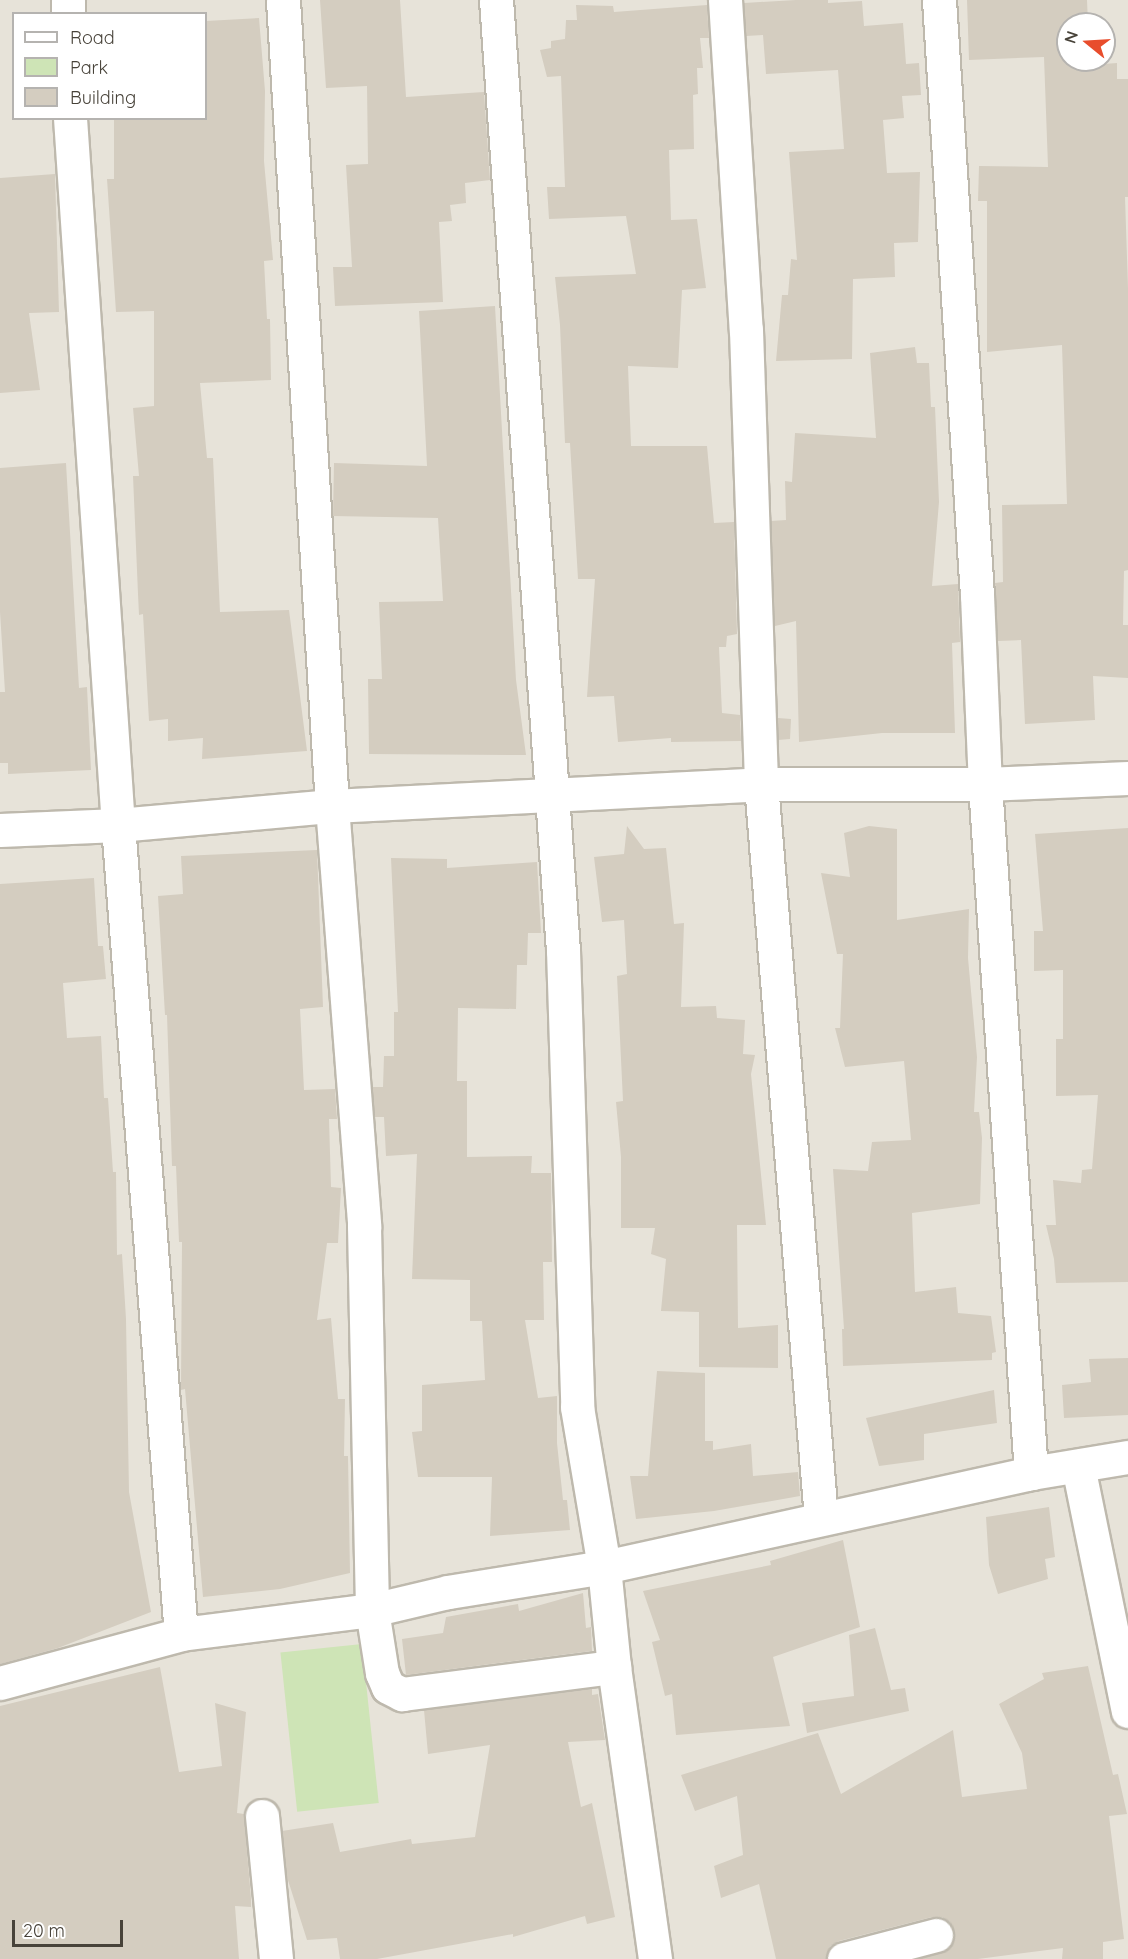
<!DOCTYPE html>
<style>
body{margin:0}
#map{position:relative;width:1128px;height:1959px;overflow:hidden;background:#f4f1ea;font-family:Quicksand,sans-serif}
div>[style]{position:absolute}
.residential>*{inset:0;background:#e7e3d9}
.green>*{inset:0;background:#cee4b6;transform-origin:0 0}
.building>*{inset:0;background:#d4cdc0}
.roads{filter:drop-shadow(2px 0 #beb9ad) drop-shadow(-2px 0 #beb9ad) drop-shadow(0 2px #beb9ad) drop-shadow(0 -2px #beb9ad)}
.minor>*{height:33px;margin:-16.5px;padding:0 16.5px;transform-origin:16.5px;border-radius:16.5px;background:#fff}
span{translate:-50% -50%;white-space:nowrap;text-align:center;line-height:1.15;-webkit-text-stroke:6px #fff;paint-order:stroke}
.legend{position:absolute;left:12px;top:12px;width:195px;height:108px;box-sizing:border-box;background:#fff;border:2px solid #b5b3b0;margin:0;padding:8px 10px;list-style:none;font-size:18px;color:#474239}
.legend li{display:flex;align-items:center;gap:12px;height:30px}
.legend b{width:30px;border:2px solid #b5b3b0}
.north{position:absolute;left:1056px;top:12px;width:60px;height:60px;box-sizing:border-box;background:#fff;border:2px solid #b5b3b0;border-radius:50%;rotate:288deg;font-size:16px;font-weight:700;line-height:24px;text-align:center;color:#474239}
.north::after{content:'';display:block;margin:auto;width:21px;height:27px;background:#e84d2c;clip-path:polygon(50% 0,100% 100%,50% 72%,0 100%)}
.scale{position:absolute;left:12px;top:1920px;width:111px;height:27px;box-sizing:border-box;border:3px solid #474239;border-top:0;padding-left:8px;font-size:18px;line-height:21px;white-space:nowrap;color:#474239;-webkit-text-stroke:4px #fff;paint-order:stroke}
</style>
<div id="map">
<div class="residential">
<div style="clip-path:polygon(evenodd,0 0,1128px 0,1128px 1959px,0 1959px,0 0,14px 14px,206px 14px,206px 118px,14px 118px,14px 14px,0 0,1068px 24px,1104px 24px,1104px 60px,1068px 60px,1068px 24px)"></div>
</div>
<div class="green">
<div style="left:362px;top:1644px;width:160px;height:82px;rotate:84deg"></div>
</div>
<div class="building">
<div style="clip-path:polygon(320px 0,400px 0,406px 97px,484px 92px,490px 180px,465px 183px,466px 203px,450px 205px,452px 221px,439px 222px,443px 302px,335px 306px,333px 267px,352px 267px,346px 165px,368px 164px,367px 86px,326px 88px)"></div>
<div style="clip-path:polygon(796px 0,828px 0,828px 3px,862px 1px,864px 26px,903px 23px,906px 64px,919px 63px,921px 95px,902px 96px,904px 118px,883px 120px,887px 173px,920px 172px,918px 242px,894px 243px,895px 277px,853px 279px,852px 359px,776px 361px,782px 295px,788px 295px,791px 259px,797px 260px,789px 152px,844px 149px,838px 70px,766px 74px,763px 35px,746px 36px,744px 3px)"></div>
<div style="clip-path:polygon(967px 0,1087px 0,1088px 24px,1068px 24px,1068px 60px,1090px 60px,1090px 65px,1117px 63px,1117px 79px,1128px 79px,1128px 197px,1125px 197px,1128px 288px,1128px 570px,1124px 571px,1123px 625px,1128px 625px,1128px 678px,1093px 676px,1095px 720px,1025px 724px,1021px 640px,998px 641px,995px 583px,1003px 582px,1002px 505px,1067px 504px,1062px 345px,987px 352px,987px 201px,978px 201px,979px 166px,1048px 167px,1044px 57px,969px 60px)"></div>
<div style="clip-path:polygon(576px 5px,613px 6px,614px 12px,707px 5px,709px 38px,700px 38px,703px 68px,697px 68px,698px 94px,693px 95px,694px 149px,669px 150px,671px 220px,697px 219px,706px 288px,682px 290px,678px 368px,628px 366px,631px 446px,707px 446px,714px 523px,734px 522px,737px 634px,727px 636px,726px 647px,719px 647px,722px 713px,740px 715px,741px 741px,671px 742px,671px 738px,618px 742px,614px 696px,587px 697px,595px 579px,578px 579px,570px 443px,565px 443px,560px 325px,555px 277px,636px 274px,626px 216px,549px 219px,547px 187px,565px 187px,561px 76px,547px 77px,540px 50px,551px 48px,551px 41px,565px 39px,566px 20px,577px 20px)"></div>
<div style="clip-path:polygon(259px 18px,265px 91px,264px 161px,273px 260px,264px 261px,267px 319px,270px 319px,271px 380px,200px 383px,207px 458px,213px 458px,220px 612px,289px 610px,307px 751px,202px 759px,203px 738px,168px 741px,168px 719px,149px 721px,143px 614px,139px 615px,138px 594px,133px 476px,139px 476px,133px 408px,154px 406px,154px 311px,116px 312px,107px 179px,114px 179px,114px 118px,206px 118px,206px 21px)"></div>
<div style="clip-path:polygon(55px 174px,59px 312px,29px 313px,40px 390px,0 393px,0 178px)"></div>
<div style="clip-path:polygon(495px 306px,516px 680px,526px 755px,369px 754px,368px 679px,382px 679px,379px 602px,443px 601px,438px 518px,333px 516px,334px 463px,427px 466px,419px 311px)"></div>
<div style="clip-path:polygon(915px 347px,917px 363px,929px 363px,931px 407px,935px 407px,939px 502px,932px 586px,958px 584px,960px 642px,952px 643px,955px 733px,882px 733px,799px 742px,796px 621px,775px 626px,771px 521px,786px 520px,785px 481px,792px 482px,795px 433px,876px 438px,870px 353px)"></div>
<div style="clip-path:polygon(66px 463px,79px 688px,87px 687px,91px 770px,8px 774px,8px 763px,0 763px,0 692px,5px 692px,0 612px,0 468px)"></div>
<div style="clip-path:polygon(778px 718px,791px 719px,790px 739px,778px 740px)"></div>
<div style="clip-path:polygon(627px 826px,644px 849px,666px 848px,674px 924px,684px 923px,681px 1007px,716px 1006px,717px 1018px,745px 1020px,743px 1054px,755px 1055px,751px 1074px,766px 1225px,737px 1225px,738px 1328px,778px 1325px,778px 1368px,699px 1367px,699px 1312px,661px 1311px,666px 1259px,651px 1254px,655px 1228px,621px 1228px,621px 1157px,616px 1102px,623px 1101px,617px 976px,627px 974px,624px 920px,602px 922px,594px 857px,624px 854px)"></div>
<div style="clip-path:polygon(869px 826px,897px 829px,897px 920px,969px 909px,968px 958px,977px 1057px,974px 1112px,979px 1112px,982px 1138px,980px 1204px,912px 1213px,915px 1292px,956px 1287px,958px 1313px,991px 1316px,996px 1352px,992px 1353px,992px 1360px,843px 1366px,842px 1329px,844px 1329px,833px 1169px,868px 1171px,872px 1142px,911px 1140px,904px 1061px,845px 1067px,835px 1028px,840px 1028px,843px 954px,837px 954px,821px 873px,850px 877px,844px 833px)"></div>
<div style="clip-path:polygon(1128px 828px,1128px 1282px,1056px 1283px,1054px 1259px,1046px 1225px,1056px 1225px,1053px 1180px,1081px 1183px,1082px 1170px,1092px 1169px,1098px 1095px,1056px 1096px,1056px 1039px,1063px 1039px,1063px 970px,1034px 971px,1034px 931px,1043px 931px,1035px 834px)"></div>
<div style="clip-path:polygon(317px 850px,323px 1007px,300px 1009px,304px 1090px,335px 1089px,337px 1119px,329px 1119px,331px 1187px,341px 1188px,338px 1243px,327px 1243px,317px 1320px,331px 1318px,338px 1399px,345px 1399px,344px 1456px,348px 1456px,350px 1573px,280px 1589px,203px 1597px,185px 1389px,181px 1390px,181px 1387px,182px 1242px,179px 1242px,176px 1166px,172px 1166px,167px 1015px,165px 1015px,158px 896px,183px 894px,181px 856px)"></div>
<div style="clip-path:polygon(391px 858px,447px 859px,447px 868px,537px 862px,541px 933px,528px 933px,527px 965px,517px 965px,516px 1009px,458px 1008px,457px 1081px,467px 1081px,467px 1157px,532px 1156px,531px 1173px,551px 1173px,552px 1262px,543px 1262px,544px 1320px,525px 1320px,538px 1398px,557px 1396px,557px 1443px,563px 1500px,567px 1500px,570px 1530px,490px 1536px,492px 1477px,418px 1477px,412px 1432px,422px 1431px,422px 1385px,485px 1380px,482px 1321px,470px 1321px,470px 1280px,412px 1279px,417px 1154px,386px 1156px,384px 1117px,375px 1117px,372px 1087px,383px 1087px,384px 1056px,394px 1056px,394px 1012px,398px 1012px)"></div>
<div style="clip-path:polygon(94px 878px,98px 946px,103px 946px,106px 979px,63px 983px,67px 1038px,101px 1036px,104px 1098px,108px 1098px,113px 1172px,116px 1172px,117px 1255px,122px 1254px,126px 1319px,129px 1492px,151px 1612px,58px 1648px,0 1664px,0 884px)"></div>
<div style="clip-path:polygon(1128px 1358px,1128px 1415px,1064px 1418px,1062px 1385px,1091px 1382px,1089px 1359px)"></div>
<div style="clip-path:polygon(657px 1371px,705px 1373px,705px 1441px,713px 1441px,713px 1450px,751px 1444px,753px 1476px,798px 1472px,800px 1496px,714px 1511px,636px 1519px,630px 1476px,648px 1476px)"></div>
<div style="clip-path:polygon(994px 1390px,997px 1423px,924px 1434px,924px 1460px,879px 1466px,866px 1418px)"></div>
<div style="clip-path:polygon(1049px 1507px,1055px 1557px,1045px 1559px,1048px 1579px,998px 1594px,989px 1565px,986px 1517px)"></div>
<div style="clip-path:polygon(843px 1540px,860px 1627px,773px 1657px,790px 1726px,676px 1735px,672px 1694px,665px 1696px,652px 1642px,660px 1640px,643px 1591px,771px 1565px,770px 1561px)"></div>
<div style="clip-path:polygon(583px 1593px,586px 1628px,591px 1627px,592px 1651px,406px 1675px,402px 1639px,443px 1633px,446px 1617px,518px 1604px,519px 1611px)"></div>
<div style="clip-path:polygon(875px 1628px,891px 1690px,905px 1688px,909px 1711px,807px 1733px,802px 1703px,854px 1696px,849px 1635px)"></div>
<div style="clip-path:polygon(1088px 1666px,1113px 1775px,1118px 1774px,1127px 1814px,1109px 1816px,1124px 1939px,1103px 1942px,1103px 1959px,1062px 1959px,1063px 1948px,978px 1959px,918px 1959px,941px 1953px,950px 1948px,954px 1941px,954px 1931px,950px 1922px,942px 1917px,932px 1917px,839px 1941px,830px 1946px,826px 1959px,776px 1959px,759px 1884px,721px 1898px,714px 1866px,743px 1855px,737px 1796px,695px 1811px,681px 1775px,818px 1733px,841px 1794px,953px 1730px,962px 1797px,1027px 1789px,1022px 1753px,999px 1704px,1044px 1679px,1042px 1673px)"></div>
<div style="clip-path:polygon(160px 1667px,179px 1772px,222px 1766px,215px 1703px,246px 1712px,237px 1813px,244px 1814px,251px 1899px,251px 1907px,235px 1906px,239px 1959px,0 1959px,0 1706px)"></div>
<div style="clip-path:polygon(592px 1689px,592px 1695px,598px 1694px,605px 1740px,568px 1742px,581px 1807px,592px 1803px,615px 1917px,587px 1924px,585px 1916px,513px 1937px,513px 1934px,377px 1959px,340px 1959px,337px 1938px,307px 1940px,286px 1874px,282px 1831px,333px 1823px,340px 1852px,411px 1839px,412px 1844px,475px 1837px,490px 1745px,428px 1754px,424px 1710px)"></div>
</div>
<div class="roads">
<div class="minor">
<div style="left:68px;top:0;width:14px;rotate:90deg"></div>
<div style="left:283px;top:0;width:807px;rotate:86.52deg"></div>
<div style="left:332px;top:806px;width:421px;rotate:85.6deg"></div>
<div style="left:364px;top:1226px;width:384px;rotate:88.8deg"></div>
<div style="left:372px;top:1610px;width:64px;rotate:81deg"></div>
<div style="left:382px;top:1673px;width:15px;rotate:67deg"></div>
<div style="left:388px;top:1687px;width:16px;rotate:27deg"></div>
<div style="left:402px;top:1694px;width:214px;rotate:-7.3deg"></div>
<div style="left:496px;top:0;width:952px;rotate:85.97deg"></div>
<div style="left:563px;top:950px;width:457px;rotate:88.2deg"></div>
<div style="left:577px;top:1407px;width:162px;rotate:80.4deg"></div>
<div style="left:604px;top:1567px;width:100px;rotate:84.3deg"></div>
<div style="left:614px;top:1667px;width:295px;rotate:82deg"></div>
<div style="left:725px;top:0;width:331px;rotate:86.4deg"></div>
<div style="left:746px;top:330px;width:454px;rotate:88.1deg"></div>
<div style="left:761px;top:784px;width:737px;rotate:85.33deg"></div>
<div style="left:939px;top:0;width:596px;rotate:86.35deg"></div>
<div style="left:977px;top:595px;width:189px;rotate:87.6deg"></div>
<div style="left:985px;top:784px;width:691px;rotate:86.18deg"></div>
<div style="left:70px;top:118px;width:709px;rotate:86.12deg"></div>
<div style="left:118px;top:825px;width:811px;rotate:85.55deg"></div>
<div style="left:0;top:830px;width:118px;rotate:-2.4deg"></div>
<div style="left:118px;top:825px;width:215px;rotate:-5.1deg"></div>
<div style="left:332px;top:806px;width:430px;rotate:-2.9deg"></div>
<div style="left:761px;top:784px;width:224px"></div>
<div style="left:985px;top:784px;width:143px;rotate:-2.4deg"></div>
<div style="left:1078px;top:1466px;width:250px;rotate:78.5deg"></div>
<div style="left:0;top:1683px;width:188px;rotate:-15.1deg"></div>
<div style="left:181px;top:1634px;width:193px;rotate:-7.2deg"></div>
<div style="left:372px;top:1610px;width:78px;rotate:-13.3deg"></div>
<div style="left:448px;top:1592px;width:158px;rotate:-9.1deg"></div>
<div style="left:604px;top:1567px;width:437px;rotate:-12.4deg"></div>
<div style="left:1031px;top:1473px;width:98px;rotate:-9.4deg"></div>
<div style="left:262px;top:1816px;width:144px;rotate:84.4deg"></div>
<div style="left:844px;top:1959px;width:95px;rotate:-14.6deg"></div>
</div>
</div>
<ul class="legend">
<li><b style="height:8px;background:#fff"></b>Road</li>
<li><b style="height:16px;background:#cee4b6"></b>Park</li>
<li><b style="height:16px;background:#d4cdc0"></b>Building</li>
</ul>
<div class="north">N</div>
<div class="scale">20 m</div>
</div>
